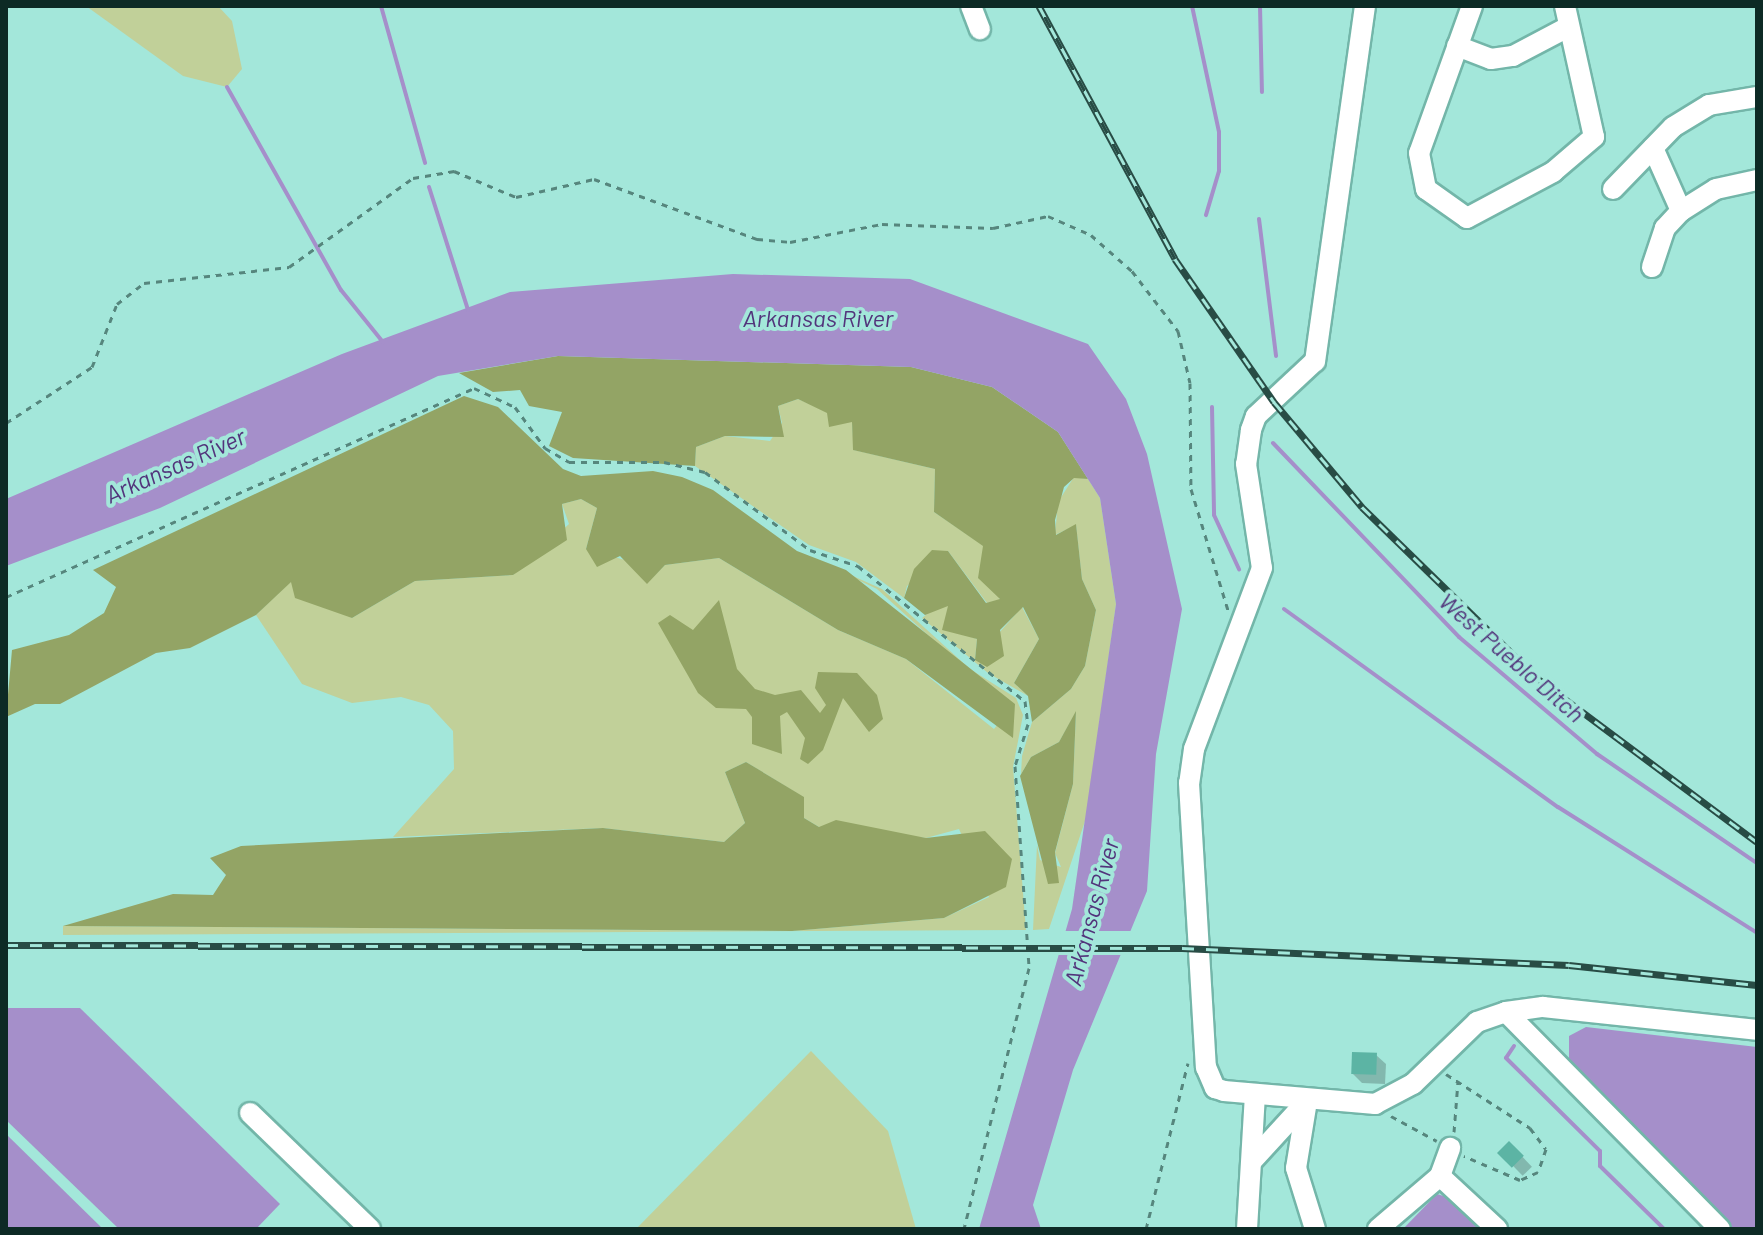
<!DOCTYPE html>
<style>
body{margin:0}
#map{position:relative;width:1763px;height:1235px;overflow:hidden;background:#a3e7da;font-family:Barlow,sans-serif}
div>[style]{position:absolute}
.green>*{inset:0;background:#c1d099}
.forest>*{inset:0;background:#93a465}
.water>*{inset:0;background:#a58fca}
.pier>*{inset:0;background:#a3e7da}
.shadow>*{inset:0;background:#0003;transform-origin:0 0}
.stream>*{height:4px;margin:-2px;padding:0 2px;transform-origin:2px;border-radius:2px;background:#a58fca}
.building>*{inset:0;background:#5cb4a4;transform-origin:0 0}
.path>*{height:3px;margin-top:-1.5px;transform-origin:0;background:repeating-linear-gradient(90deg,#56867d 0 6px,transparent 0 12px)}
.roads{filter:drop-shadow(2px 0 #73b6a9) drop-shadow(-2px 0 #73b6a9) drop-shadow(0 2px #73b6a9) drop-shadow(0 -2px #73b6a9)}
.minor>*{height:20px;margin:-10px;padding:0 10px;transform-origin:10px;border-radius:10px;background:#fff}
.rail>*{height:7px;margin-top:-3.5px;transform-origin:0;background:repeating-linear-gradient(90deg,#a3e7da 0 12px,#284c45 0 24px);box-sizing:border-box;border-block:2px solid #284c45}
span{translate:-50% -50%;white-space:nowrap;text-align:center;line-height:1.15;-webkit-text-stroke:8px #a3e7da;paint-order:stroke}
.water-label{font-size:24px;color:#52347b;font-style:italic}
.frame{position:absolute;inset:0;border:8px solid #0d2a25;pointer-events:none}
</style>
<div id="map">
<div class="green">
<div style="clip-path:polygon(86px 6px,218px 6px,232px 21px,242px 69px,227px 87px,183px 76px)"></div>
<div style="clip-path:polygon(798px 399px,852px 422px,854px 450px,935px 469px,934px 512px,984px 546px,1000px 600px,987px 603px,948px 551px,907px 586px,904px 598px,856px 562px,809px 545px,695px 466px,696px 447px,725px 436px,770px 441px,782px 423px,778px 406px)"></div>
<div style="clip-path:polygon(1074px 477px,1088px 479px,1100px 498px,1116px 604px,1086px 818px,1049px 929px,1033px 930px,1037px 845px,1040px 860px,1061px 867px,1055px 853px,1073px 784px,1076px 712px,1059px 742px,1031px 757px,1021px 774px,1022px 756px,1032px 722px,1071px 689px,1085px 666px,1096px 610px,1082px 579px,1076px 525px,1055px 535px,1058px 502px)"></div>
<div style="clip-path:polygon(581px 499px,597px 508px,586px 549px,632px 562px,647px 583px,665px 565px,719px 558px,838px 630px,906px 659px,994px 729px,1014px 704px,971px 674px,877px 589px,797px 551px,882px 589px,970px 669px,1016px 698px,1023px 715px,1013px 767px,1026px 930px,63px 935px,63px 926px,792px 931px,944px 918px,989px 897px,959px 829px,926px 838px,819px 827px,804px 818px,803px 797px,746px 762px,725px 772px,745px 823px,724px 842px,603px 828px,393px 837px,454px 769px,453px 731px,429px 705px,401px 697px,352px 703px,302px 684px,256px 615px,291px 581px,352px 618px,415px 581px,513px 575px,569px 524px,562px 504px)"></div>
<div style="clip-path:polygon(938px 605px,948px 606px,958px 632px,977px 639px,975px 660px,1022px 607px,1039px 639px,1014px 683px,1028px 696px,988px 673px,922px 618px)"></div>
<div style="clip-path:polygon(811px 1051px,888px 1131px,916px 1229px,636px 1229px)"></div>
</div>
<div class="forest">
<div style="clip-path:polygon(558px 356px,911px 367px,992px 387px,1058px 432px,1088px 479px,1074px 478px,1064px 487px,1055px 520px,1056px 535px,1076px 524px,1082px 579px,1096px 610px,1085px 666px,1071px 689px,1032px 722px,1028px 696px,1014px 683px,1039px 639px,1023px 607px,1000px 630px,1004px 656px,987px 667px,975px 660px,977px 639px,942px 630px,948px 606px,925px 615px,904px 598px,914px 569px,932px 550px,948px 551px,986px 603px,1000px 599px,978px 578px,983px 546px,934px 512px,935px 469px,853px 450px,852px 422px,829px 427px,827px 413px,798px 399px,778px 406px,784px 437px,725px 436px,696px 447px,695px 466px,573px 458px,549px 446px,562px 412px,529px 406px,520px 390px,493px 392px,459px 373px)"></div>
<div style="clip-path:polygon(464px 396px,498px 407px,563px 469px,581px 476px,653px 471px,682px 477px,713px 490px,797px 551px,846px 570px,1015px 704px,1013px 738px,906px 659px,838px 630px,719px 558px,665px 565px,647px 584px,620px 556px,597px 567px,586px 549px,597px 508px,581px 499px,562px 504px,567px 540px,513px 575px,415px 581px,352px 618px,295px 598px,291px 582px,256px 615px,190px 648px,156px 653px,60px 704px,35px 704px,6px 717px,12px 650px,69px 635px,104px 613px,116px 587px,93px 570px)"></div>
<div style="clip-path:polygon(719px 600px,737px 669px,755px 689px,775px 695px,801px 690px,820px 713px,826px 705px,815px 688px,818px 672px,857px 673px,877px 695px,883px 719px,869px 732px,843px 698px,823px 750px,808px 764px,800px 759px,805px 738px,787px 712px,780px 716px,782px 754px,752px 744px,752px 717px,746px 709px,716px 708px,698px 693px,658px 623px,670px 615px,693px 630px)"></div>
<div style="clip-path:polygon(1076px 711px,1073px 784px,1055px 852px,1059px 883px,1048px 884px,1020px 776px,1031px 757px,1059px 742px)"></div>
<div style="clip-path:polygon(746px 762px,804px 797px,804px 818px,819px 827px,836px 820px,926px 838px,985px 831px,1012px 859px,1006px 887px,944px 918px,792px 931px,63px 926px,173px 894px,213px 895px,226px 875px,210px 858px,241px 846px,603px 828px,724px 842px,745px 823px,725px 772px)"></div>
</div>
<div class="water">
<div style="clip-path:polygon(733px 274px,910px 279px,1088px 344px,1126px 399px,1147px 454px,1182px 609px,1156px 754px,1147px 891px,1073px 1070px,1033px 1205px,1041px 1229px,979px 1229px,1072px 909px,1116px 604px,1100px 498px,1058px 432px,992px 387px,911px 367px,558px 356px,438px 376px,160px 508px,6px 566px,6px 499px,342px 354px,510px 292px)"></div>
<div style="clip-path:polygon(6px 1008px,80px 1008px,280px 1204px,256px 1229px,119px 1229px,6px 1120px)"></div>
<div style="clip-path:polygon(1586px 1027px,1757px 1047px,1757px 1229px,1729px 1229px,1569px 1067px,1569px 1036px)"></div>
<div style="clip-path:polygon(6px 1134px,103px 1229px,6px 1229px)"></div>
<div style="clip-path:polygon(1437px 1194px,1453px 1199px,1484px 1229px,1403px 1229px)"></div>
</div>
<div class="pier">
<div style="clip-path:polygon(1061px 931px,1133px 931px,1122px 955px,1054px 955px)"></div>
</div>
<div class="shadow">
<div style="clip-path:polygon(1376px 1055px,1386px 1064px,1385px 1084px,1362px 1083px,1352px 1073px)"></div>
<div style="left:1509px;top:1143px;width:33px;height:13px;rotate:46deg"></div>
</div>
<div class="stream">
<div style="left:381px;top:6px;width:163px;rotate:74.3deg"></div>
<div style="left:1192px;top:6px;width:129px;rotate:77.9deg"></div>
<div style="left:1219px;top:132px;width:39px;rotate:90deg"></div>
<div style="left:1219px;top:171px;width:46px;rotate:106.5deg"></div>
<div style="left:1260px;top:6px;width:86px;rotate:88.7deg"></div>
<div style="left:227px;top:87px;width:233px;rotate:60.7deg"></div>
<div style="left:341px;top:290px;width:67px;rotate:51.1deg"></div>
<div style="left:429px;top:187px;width:129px;rotate:72.4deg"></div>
<div style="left:1259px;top:219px;width:138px;rotate:82.9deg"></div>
<div style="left:1212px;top:407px;width:108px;rotate:88.9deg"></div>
<div style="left:1214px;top:515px;width:60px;rotate:65.2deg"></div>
<div style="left:1273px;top:443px;width:269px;rotate:46.2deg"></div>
<div style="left:1459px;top:637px;width:181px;rotate:40.3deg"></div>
<div style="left:1597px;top:754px;width:194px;rotate:34.3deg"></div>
<div style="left:1284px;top:609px;width:338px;rotate:35.9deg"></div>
<div style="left:1558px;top:807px;width:236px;rotate:32.3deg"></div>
<div style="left:1514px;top:1046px;width:14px;rotate:124deg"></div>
<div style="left:1506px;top:1058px;width:132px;rotate:44.7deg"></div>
<div style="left:1600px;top:1151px;width:15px;rotate:90deg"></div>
<div style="left:1600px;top:1166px;width:90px;rotate:44.5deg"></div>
</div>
<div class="building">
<div style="left:1352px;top:1052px;width:25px;height:22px;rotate:2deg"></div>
<div style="left:1509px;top:1141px;width:21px;height:17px;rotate:45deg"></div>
</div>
<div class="path">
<div style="left:6px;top:423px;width:103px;rotate:-33.1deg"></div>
<div style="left:92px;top:367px;width:68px;rotate:-68.4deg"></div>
<div style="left:117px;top:304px;width:34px;rotate:-38deg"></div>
<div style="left:144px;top:283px;width:146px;rotate:-6.3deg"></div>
<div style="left:289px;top:267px;width:153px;rotate:-35.7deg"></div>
<div style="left:413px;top:178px;width:42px;rotate:-9.7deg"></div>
<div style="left:454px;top:171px;width:67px;rotate:22.8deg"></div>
<div style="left:516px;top:197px;width:80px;rotate:-13deg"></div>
<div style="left:594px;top:179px;width:174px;rotate:20.2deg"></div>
<div style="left:757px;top:239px;width:33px;rotate:5deg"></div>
<div style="left:790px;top:242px;width:94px;rotate:-11.1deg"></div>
<div style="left:882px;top:224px;width:111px;rotate:2.1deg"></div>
<div style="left:993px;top:228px;width:56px;rotate:-12.3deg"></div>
<div style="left:1048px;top:216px;width:47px;rotate:23.8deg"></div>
<div style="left:1091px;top:235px;width:55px;rotate:41.3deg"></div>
<div style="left:1132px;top:271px;width:76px;rotate:52.5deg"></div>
<div style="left:1178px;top:331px;width:53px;rotate:77deg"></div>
<div style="left:1190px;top:383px;width:106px;rotate:89.5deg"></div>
<div style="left:1191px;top:489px;width:127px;rotate:73deg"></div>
<div style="left:6px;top:597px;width:513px;rotate:-24.06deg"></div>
<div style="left:474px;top:388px;width:45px;rotate:24.9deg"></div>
<div style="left:515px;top:407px;width:51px;rotate:53.8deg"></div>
<div style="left:545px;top:448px;width:28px;rotate:30deg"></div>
<div style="left:569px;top:462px;width:95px"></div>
<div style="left:664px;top:462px;width:42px;rotate:13.7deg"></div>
<div style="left:705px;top:472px;width:131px;rotate:36.6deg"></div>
<div style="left:810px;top:550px;width:51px;rotate:18.4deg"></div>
<div style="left:858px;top:566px;width:215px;rotate:39deg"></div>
<div style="left:1025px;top:701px;width:23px;rotate:83deg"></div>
<div style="left:1028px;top:724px;width:44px;rotate:107.2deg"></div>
<div style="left:1015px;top:766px;width:202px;rotate:86deg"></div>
<div style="left:1029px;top:968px;width:269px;rotate:104deg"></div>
<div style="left:1446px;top:1074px;width:100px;rotate:32.7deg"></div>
<div style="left:1530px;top:1128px;width:26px;rotate:53deg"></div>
<div style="left:1546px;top:1149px;width:24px;rotate:109deg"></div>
<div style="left:1538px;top:1172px;width:20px;rotate:156deg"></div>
<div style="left:1520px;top:1180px;width:61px;rotate:-156.8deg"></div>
<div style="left:1391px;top:1116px;width:52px;rotate:28.5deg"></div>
<div style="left:1454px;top:1132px;width:51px;rotate:-85.5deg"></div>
<div style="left:1146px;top:1229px;width:171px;rotate:-75.8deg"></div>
</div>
<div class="roads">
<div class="minor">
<div style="left:971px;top:6px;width:25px;rotate:69deg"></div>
<div style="left:1365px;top:6px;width:359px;rotate:98deg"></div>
<div style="left:1315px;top:361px;width:81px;rotate:137deg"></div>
<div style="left:1256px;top:416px;width:15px;rotate:110deg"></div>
<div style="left:1251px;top:430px;width:34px;rotate:98deg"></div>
<div style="left:1246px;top:464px;width:105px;rotate:81.3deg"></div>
<div style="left:1262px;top:568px;width:193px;rotate:110.6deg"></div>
<div style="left:1194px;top:749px;width:34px;rotate:98deg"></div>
<div style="left:1189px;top:783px;width:285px;rotate:86.6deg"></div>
<div style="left:1206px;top:1067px;width:23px;rotate:67deg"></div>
<div style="left:1215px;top:1088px;width:9px;rotate:18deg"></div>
<div style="left:1224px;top:1091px;width:152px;rotate:4.9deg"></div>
<div style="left:1375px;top:1104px;width:43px;rotate:-27.8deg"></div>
<div style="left:1413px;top:1084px;width:89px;rotate:-44.1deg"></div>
<div style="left:1477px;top:1022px;width:31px;rotate:-19deg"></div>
<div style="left:1506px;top:1012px;width:37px;rotate:-8deg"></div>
<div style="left:1543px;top:1007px;width:215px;rotate:6.1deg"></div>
<div style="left:1472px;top:6px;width:156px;rotate:109.8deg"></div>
<div style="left:1419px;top:153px;width:37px;rotate:79deg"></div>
<div style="left:1426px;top:189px;width:50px;rotate:35.3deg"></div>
<div style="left:1467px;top:218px;width:98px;rotate:-28.1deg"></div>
<div style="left:1553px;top:172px;width:54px;rotate:-40.5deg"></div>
<div style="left:1594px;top:137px;width:134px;rotate:-102.5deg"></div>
<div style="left:1457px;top:46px;width:36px;rotate:21deg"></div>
<div style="left:1491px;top:59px;width:22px;rotate:-8deg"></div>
<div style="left:1513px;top:56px;width:62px;rotate:-27.8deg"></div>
<div style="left:1653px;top:148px;width:69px;rotate:66deg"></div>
<div style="left:1613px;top:189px;width:86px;rotate:-45.9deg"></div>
<div style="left:1673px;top:127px;width:42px;rotate:-31.4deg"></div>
<div style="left:1709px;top:105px;width:49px;rotate:-9.5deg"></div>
<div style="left:1652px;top:267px;width:41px;rotate:-71.6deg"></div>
<div style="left:1665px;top:228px;width:23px;rotate:-47deg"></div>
<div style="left:1681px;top:211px;width:41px;rotate:-32.2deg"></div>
<div style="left:1716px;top:189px;width:42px;rotate:-12.4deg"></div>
<div style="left:1506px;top:1012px;width:305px;rotate:45.4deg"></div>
<div style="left:250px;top:1113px;width:167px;rotate:44deg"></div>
<div style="left:1252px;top:1161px;width:81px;rotate:-47.5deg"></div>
<div style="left:1307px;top:1101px;width:68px;rotate:99.3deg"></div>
<div style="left:1296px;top:1168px;width:64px;rotate:72.7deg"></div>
<div style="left:1440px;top:1176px;width:30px;rotate:-70deg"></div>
<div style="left:1247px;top:1229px;width:134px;rotate:-86.6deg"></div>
<div style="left:1378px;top:1229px;width:82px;rotate:-40.5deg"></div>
<div style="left:1440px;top:1176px;width:78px;rotate:42.9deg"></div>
</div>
</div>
<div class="rail">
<div style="left:1039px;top:6px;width:287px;rotate:61.7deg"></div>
<div style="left:1175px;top:259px;width:174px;rotate:55.3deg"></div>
<div style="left:1274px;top:402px;width:137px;rotate:50deg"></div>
<div style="left:1362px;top:507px;width:245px;rotate:44.3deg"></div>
<div style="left:1537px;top:678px;width:274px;rotate:36.7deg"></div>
<div style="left:6px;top:945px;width:1176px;rotate:0.15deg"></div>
<div style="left:1182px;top:948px;width:387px;rotate:2.5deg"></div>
<div style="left:1569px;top:965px;width:189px;rotate:6.1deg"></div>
</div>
<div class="water-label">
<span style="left:818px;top:318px">Arkansas River</span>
<span style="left:175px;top:465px;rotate:-24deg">Arkansas River</span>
<span style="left:1512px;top:657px;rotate:41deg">West Pueblo Ditch</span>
<span style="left:1091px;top:912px;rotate:-75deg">Arkansas River</span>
</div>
<div class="frame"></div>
</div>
